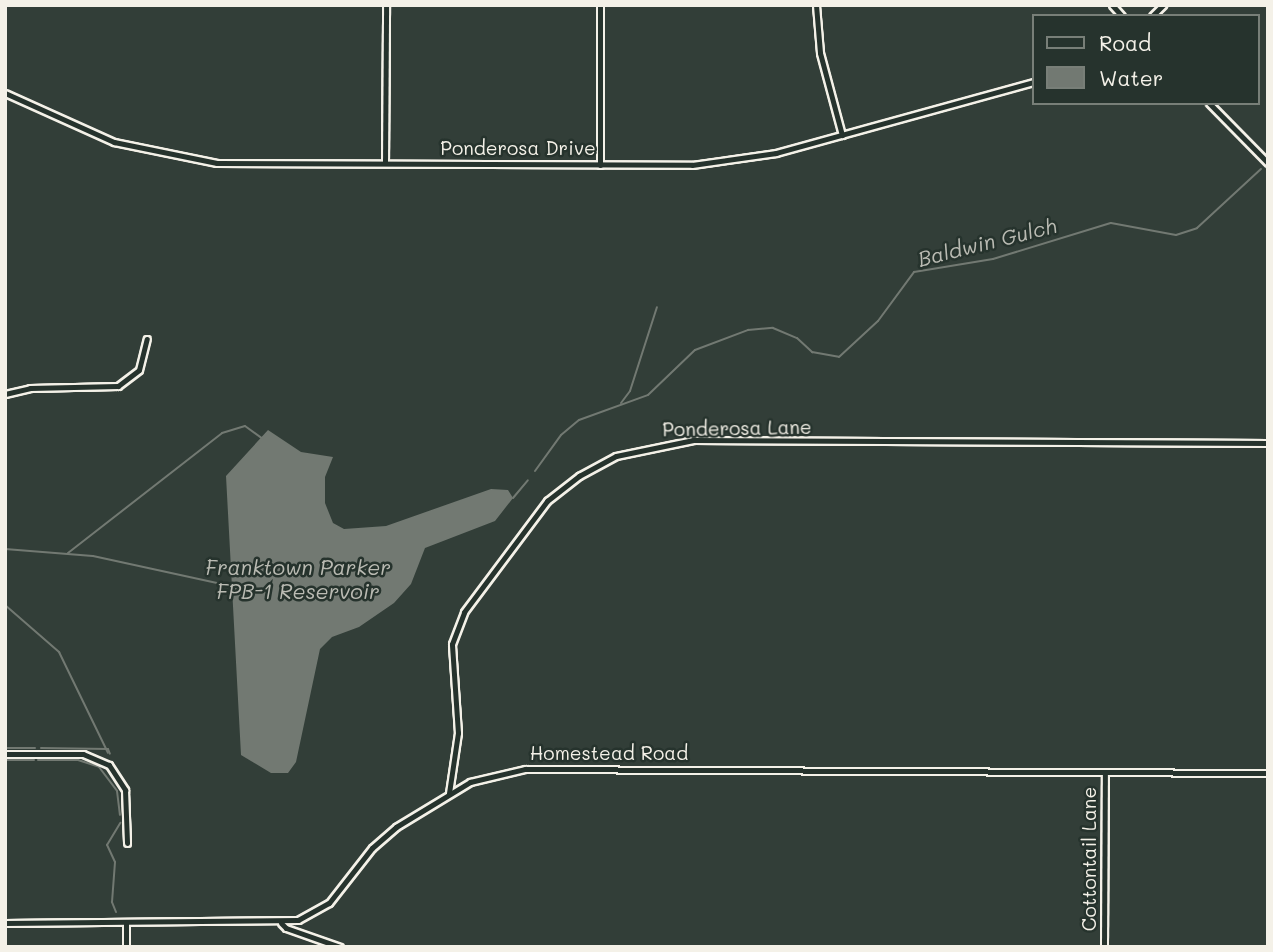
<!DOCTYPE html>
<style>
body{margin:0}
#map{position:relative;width:1273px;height:952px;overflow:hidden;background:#323e38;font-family:Mali,sans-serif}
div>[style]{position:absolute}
.water>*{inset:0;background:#727972}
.stream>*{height:2px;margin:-1px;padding:0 1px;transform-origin:1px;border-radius:1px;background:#727972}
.roads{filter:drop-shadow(2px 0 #f4f1e8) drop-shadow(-2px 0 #f4f1e8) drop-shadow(0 2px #f4f1e8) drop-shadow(0 -2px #f4f1e8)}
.minor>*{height:5px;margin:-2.5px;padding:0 2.5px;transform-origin:2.5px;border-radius:2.5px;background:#26332d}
span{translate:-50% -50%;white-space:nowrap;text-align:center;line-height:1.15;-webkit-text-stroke:5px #26332d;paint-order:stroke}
.street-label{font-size:19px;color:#f4f1e8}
.water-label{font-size:21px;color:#babbb3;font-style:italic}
.frame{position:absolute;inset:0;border:7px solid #f4f1e8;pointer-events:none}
.legend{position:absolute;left:1032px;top:14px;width:228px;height:91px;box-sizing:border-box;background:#26332d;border:2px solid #787f78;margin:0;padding:9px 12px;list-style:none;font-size:21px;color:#f4f1e8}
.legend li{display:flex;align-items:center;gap:14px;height:35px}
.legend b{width:35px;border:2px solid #787f78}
</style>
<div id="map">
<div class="water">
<div style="clip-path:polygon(268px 430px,301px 452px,333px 457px,325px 477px,325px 503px,333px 523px,344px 529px,386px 526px,491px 489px,508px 490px,513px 498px,495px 521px,425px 548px,411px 584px,394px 603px,359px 627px,332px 637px,320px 649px,296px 762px,288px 773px,271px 773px,241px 755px,226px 476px)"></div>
</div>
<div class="stream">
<div style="left:621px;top:403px;width:15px;rotate:-53deg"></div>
<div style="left:630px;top:391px;width:88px;rotate:-72.2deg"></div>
<div style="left:535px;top:471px;width:44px;rotate:-54.2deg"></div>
<div style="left:561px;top:435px;width:23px;rotate:-40deg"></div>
<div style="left:579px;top:420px;width:73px;rotate:-19.9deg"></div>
<div style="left:648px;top:395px;width:65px;rotate:-43.8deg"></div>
<div style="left:695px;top:350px;width:57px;rotate:-20.7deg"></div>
<div style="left:748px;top:330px;width:25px;rotate:-5deg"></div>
<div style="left:773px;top:328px;width:26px;rotate:23deg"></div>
<div style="left:797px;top:338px;width:21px;rotate:43deg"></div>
<div style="left:812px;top:352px;width:27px;rotate:10deg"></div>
<div style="left:839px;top:357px;width:53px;rotate:-42.7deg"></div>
<div style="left:878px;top:321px;width:61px;rotate:-53.7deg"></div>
<div style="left:914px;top:272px;width:80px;rotate:-9.3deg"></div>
<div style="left:993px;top:259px;width:123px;rotate:-17deg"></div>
<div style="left:1111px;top:223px;width:66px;rotate:10.5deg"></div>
<div style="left:1176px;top:235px;width:22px;rotate:-18deg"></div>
<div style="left:1197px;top:228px;width:87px;rotate:-42.7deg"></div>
<div style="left:513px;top:498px;width:23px;rotate:-50deg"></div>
<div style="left:5px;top:549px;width:88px;rotate:4.5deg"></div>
<div style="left:93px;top:556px;width:141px;rotate:12.3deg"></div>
<div style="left:68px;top:553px;width:195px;rotate:-37.9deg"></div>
<div style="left:222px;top:433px;width:24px;rotate:-17deg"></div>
<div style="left:245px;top:426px;width:22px;rotate:36deg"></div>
<div style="left:5px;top:605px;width:72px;rotate:41deg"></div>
<div style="left:59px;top:652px;width:112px;rotate:64.1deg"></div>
<div style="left:5px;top:748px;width:30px"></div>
<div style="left:41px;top:748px;width:67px;rotate:0.9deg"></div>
<div style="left:108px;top:749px;width:5px;rotate:68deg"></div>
<div style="left:5px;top:760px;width:29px"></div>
<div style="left:38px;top:760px;width:40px"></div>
<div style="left:78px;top:760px;width:22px;rotate:18deg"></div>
<div style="left:99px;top:767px;width:30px;rotate:53deg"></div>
<div style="left:117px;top:791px;width:24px;rotate:83deg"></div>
<div style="left:116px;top:912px;width:11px;rotate:-112deg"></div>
<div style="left:112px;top:902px;width:40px;rotate:-85.7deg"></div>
<div style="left:115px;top:862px;width:19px;rotate:-115deg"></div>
<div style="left:107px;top:845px;width:26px;rotate:-59deg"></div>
</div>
<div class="roads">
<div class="minor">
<div style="left:816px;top:5px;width:48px;rotate:85.2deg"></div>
<div style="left:820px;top:53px;width:85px;rotate:75deg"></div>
<div style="left:1112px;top:5px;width:15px;rotate:48deg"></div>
<div style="left:1152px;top:16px;width:16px;rotate:-45deg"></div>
<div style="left:5px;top:93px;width:120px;rotate:24.2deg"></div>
<div style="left:114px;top:142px;width:105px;rotate:11.5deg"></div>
<div style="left:217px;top:163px;width:475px;rotate:0.2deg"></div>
<div style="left:692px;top:165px;width:85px;rotate:-8.1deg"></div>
<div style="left:776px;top:153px;width:267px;rotate:-15.4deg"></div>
<div style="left:1209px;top:103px;width:84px;rotate:45.5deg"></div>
<div style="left:385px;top:163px;width:158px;rotate:-89.6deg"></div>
<div style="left:600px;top:165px;width:160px;rotate:-90deg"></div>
<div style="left:5px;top:394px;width:26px;rotate:-13deg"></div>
<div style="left:30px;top:388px;width:88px;rotate:-1.3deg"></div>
<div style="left:118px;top:386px;width:26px;rotate:-37deg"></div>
<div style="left:139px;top:370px;width:32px;rotate:-76deg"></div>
<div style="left:5px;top:754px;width:78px"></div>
<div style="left:83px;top:754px;width:28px;rotate:23deg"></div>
<div style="left:109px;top:765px;width:30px;rotate:57deg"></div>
<div style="left:125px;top:790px;width:53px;rotate:87.8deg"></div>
<div style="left:449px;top:793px;width:61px;rotate:-81.5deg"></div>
<div style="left:458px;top:733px;width:89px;rotate:-93.9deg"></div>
<div style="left:452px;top:644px;width:34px;rotate:-69deg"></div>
<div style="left:464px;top:612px;width:139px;rotate:-53.2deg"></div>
<div style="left:547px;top:501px;width:41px;rotate:-38deg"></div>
<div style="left:579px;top:476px;width:42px;rotate:-28.4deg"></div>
<div style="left:616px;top:456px;width:79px;rotate:-11.7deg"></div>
<div style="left:693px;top:440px;width:575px;rotate:0.3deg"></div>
<div style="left:126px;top:922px;width:25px;rotate:90deg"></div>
<div style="left:5px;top:923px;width:293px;rotate:-0.6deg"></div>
<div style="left:298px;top:920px;width:35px;rotate:-29deg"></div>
<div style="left:329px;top:903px;width:70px;rotate:-52deg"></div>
<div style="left:372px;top:848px;width:32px;rotate:-41deg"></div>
<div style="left:396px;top:827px;width:87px;rotate:-31.3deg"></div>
<div style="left:470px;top:782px;width:57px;rotate:-13.3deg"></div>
<div style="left:525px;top:769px;width:743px;rotate:0.31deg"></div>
<div style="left:281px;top:923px;width:7px;rotate:45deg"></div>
<div style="left:286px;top:928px;width:57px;rotate:19.4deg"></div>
<div style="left:1104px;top:947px;width:175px;rotate:-89.7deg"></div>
</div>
</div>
<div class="street-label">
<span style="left:518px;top:148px">Ponderosa Drive</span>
<span style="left:737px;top:428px;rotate:-1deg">Ponderosa Lane</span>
<span style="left:609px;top:753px">Homestead Road</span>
<span style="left:1089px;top:859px;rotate:-90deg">Cottontail Lane</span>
</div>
<div class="water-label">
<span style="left:987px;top:242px;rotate:-14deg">Baldwin Gulch</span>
<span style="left:298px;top:579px">Franktown Parker<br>FPB-1 Reservoir</span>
</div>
<div class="frame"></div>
<ul class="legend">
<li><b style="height:9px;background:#26332d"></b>Road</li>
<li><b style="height:19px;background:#727972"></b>Water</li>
</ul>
</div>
